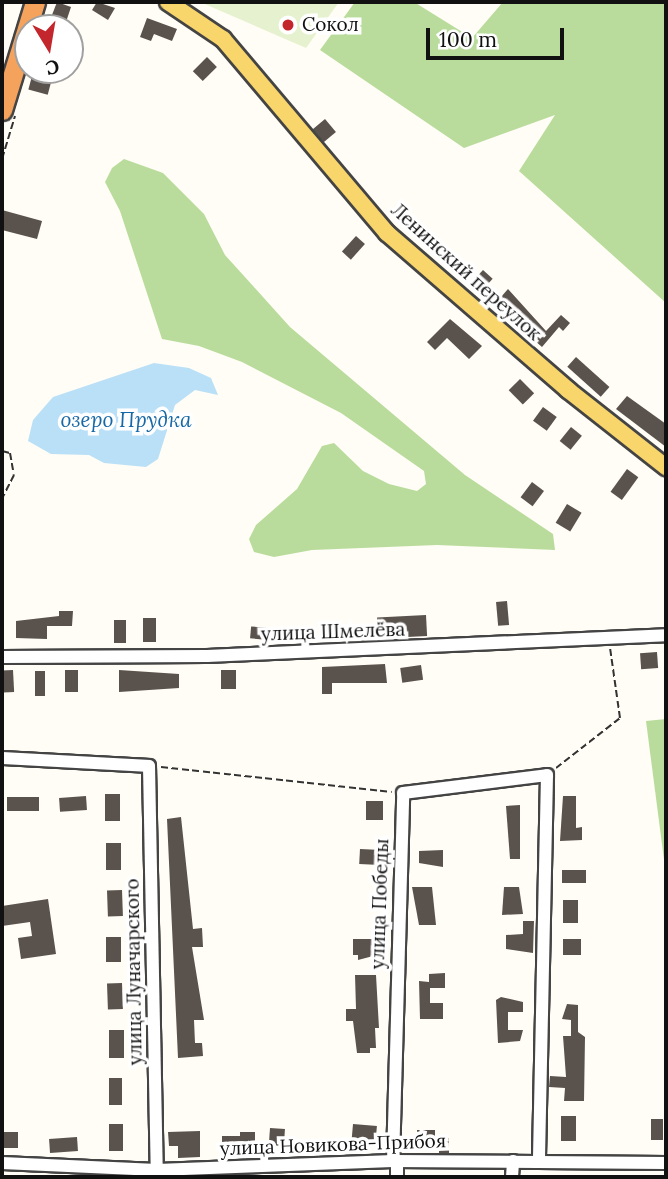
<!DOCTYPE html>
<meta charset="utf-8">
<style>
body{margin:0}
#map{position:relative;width:668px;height:1179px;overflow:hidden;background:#fffdf5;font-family:Lora,serif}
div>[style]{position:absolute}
.forest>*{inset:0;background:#b9dc9c}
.pitch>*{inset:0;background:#e6f2cf}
.water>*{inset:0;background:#b9e0f7}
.building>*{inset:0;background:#5a524d;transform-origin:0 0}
.path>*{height:2px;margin-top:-1px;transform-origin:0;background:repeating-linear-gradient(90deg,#333 0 7px,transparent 0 10.5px)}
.roads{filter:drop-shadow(2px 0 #444) drop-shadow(-2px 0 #444) drop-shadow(0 2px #444) drop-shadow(0 -2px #444)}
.minor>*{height:12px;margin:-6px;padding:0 6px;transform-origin:6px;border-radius:6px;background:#fff}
.major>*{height:16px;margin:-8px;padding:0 8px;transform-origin:8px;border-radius:8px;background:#f9d66b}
.highway>*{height:19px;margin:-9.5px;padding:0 9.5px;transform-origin:9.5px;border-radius:9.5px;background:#f5a25d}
.dots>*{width:19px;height:19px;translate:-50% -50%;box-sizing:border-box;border:4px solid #fff;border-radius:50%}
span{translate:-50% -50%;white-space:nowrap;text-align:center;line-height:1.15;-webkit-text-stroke:7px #fff;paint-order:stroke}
.poi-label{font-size:19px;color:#111}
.left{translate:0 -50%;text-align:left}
.street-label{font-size:19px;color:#111}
.water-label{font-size:21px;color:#1768a6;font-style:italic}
.frame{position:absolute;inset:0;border:4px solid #111;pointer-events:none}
.north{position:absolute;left:14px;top:14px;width:70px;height:70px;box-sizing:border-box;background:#fff;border:2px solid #a0a0a0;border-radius:50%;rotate:169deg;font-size:19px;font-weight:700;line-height:28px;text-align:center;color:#111}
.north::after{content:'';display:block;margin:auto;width:24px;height:32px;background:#c4262e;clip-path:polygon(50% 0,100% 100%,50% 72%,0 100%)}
.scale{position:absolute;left:426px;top:28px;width:138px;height:32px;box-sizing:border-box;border:4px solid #111;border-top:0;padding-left:9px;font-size:21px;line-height:24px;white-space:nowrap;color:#111;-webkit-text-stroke:5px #fff;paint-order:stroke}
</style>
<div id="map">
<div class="forest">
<div style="clip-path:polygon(355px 2px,414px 2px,472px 38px,503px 2px,666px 2px,666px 303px,519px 171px,555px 115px,464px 148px,320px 50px)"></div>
<div style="clip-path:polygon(124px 159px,163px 173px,204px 214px,225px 255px,290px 327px,465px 475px,553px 534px,555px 550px,437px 545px,312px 550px,274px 557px,254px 552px,249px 539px,256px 525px,297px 489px,322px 446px,334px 443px,363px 471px,389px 484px,417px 491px,426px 484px,424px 471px,341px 413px,242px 362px,199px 346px,162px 339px,120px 211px,105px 182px,112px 168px)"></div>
<div style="clip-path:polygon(666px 719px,666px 875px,646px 721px)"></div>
</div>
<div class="pitch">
<div style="clip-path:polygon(200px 2px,339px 2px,306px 48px)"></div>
</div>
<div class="water">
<div style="clip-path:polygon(154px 363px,189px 368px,211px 378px,218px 395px,195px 390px,175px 405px,158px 459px,146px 467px,104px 463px,89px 455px,51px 454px,28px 441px,33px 420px,53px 397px)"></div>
</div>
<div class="building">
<div style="clip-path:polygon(57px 2px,71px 7px,64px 28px,47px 28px)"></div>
<div style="clip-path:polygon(97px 2px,115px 8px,108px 20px,92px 10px)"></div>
<div style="clip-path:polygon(147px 18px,177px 29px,172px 41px,154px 34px,151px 41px,140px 37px)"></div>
<div style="left:207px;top:57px;width:14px;height:20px;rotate:45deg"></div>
<div style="left:32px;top:76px;width:20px;height:14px;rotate:15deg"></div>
<div style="left:325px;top:119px;width:17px;height:16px;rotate:50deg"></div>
<div style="clip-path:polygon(2px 210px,42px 221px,37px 239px,2px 230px)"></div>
<div style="left:356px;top:236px;width:12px;height:21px;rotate:42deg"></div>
<div style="left:483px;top:270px;width:13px;height:21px;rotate:42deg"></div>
<div style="clip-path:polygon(508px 289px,546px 331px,561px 315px,570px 323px,563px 331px,559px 327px,542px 347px,494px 305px)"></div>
<div style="clip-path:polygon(450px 319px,482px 346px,469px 359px,447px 338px,435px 350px,427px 342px)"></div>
<div style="left:576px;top:357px;width:45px;height:13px;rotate:42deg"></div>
<div style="left:520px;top:379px;width:20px;height:16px;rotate:45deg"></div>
<div style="clip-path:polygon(627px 396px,666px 424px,666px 447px,616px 409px)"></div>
<div style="left:543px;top:407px;width:17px;height:17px;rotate:36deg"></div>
<div style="left:571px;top:427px;width:14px;height:18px;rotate:39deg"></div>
<div style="left:627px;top:469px;width:14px;height:28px;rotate:36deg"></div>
<div style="left:532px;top:482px;width:15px;height:19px;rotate:37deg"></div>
<div style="left:567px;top:504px;width:17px;height:22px;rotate:31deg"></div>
<div style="left:507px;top:601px;width:24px;height:11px;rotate:85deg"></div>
<div style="clip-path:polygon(59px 611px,73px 611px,72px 626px,47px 626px,47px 639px,16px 638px,16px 621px,59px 616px)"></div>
<div style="left:426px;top:615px;width:21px;height:49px;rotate:87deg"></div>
<div style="left:156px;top:618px;width:24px;height:13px;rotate:90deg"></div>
<div style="left:126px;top:620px;width:23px;height:12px;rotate:90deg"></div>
<div style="left:281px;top:629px;width:12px;height:30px;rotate:95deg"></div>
<div style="left:657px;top:652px;width:16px;height:17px;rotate:86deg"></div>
<div style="clip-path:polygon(385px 664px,387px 683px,332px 683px,332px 694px,322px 694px,322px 667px)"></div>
<div style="left:421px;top:665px;width:15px;height:21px;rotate:82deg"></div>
<div style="left:13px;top:670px;width:22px;height:11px;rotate:87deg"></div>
<div style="left:65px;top:670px;width:13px;height:22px"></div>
<div style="clip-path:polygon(119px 670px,179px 674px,179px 688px,119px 692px)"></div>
<div style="left:221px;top:670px;width:15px;height:19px"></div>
<div style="left:35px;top:671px;width:10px;height:25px"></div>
<div style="left:120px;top:794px;width:27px;height:15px;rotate:90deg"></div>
<div style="left:86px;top:796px;width:14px;height:27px;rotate:86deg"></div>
<div style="clip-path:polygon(563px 796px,576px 796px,576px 828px,582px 827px,582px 840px,560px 841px)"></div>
<div style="left:7px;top:797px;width:32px;height:14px"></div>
<div style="left:366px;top:801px;width:17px;height:19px"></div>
<div style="clip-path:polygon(520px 805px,520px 859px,510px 859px,506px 806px)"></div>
<div style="clip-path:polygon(181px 817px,193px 929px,202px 928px,203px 947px,192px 947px,204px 1020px,194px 1020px,195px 1043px,202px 1043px,203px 1056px,178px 1058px,167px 819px)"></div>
<div style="left:106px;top:843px;width:15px;height:27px"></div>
<div style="left:360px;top:849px;width:21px;height:15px;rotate:3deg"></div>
<div style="clip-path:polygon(443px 850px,443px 867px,419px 863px,419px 851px)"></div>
<div style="left:562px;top:870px;width:24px;height:13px"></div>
<div style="clip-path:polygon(412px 887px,432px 887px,436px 925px,419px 925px)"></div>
<div style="clip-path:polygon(504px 887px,519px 887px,523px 914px,502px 915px)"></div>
<div style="left:122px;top:890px;width:26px;height:15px;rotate:88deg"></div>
<div style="clip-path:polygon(48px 899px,56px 954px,21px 959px,18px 938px,32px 936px,30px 922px,2px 926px,2px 906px)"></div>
<div style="left:563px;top:900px;width:15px;height:23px"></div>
<div style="clip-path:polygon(523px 921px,534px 921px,533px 953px,506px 949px,506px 935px,523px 934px)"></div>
<div style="left:106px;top:937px;width:15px;height:25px"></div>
<div style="clip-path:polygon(353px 939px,377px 939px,377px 955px,358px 960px,358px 955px,353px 955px)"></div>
<div style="left:563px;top:939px;width:18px;height:16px"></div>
<div style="clip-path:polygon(445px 973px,445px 988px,430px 988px,430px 1003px,443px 1003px,443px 1019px,420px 1019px,419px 981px,429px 982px,429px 974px)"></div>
<div style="clip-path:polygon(355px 975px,376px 975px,379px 1028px,375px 1028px,376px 1048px,370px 1048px,370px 1053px,357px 1053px,353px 1021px,346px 1021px,346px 1009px,356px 1009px)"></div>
<div style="left:122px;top:983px;width:26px;height:15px;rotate:88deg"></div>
<div style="clip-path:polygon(501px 997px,523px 1002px,523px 1012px,508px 1012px,508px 1030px,523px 1030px,520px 1041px,498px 1043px,496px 1000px)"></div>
<div style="clip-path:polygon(567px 1004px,578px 1005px,578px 1032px,585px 1037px,584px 1101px,564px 1101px,565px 1088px,549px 1087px,550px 1076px,566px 1077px,563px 1036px,571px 1036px,571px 1020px,562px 1019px)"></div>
<div style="left:109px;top:1030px;width:15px;height:28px"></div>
<div style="left:109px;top:1078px;width:13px;height:27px"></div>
<div style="left:561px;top:1116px;width:15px;height:25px"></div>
<div style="left:651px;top:1119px;width:12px;height:21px"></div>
<div style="left:109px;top:1124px;width:14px;height:27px"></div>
<div style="left:353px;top:1124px;width:24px;height:21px;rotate:5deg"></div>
<div style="left:270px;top:1128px;width:15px;height:17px;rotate:4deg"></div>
<div style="clip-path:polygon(417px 1130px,435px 1130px,435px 1137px,449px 1138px,449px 1153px,439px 1153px,439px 1145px,417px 1145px)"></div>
<div style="clip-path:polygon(200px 1131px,200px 1157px,178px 1158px,178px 1146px,169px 1146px,168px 1132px)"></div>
<div style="left:2px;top:1132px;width:16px;height:16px"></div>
<div style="clip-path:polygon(240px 1132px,255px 1132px,255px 1145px,230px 1146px,230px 1154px,222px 1154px,222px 1136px,240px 1136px)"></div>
<div style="left:77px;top:1137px;width:14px;height:28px;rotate:86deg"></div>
</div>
<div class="path">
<div style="left:2px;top:159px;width:45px;rotate:-73.2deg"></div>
<div style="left:2px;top:451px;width:8px;rotate:14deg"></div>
<div style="left:10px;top:453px;width:22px;rotate:80deg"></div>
<div style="left:14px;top:475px;width:27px;rotate:117deg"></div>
<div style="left:161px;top:767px;width:232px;rotate:6.2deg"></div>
<div style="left:556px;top:768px;width:81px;rotate:-38deg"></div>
<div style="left:620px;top:718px;width:71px;rotate:-98.1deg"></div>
</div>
<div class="roads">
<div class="minor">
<div style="left:2px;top:657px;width:205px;rotate:-0.3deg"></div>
<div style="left:207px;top:656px;width:459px;rotate:-2.6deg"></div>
<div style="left:2px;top:758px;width:147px;rotate:3.1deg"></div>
<div style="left:149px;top:766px;width:411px;rotate:88.9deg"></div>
<div style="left:393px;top:1161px;width:368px;rotate:-88.4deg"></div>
<div style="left:403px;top:793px;width:145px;rotate:-7.1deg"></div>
<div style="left:547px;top:775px;width:386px;rotate:91.2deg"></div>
<div style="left:2px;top:1163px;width:155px;rotate:2.6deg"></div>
<div style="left:157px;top:1170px;width:236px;rotate:-2.2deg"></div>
<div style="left:393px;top:1161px;width:273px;rotate:0.4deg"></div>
<div style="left:397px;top:1177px;width:16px;rotate:-90deg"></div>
<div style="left:512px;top:1177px;width:16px;rotate:-86deg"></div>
</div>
<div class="major">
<div style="left:168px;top:2px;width:66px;rotate:33.9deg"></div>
<div style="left:223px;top:39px;width:254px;rotate:49.8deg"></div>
<div style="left:387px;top:233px;width:240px;rotate:40.9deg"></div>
<div style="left:568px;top:390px;width:125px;rotate:38.2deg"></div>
</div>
<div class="highway">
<div style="left:2px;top:110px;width:113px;rotate:-73deg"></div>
</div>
</div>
<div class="dots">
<div style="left:288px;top:25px;background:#c4262e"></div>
</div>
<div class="poi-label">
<span class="left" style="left:302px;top:25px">Сокол</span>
</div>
<div class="street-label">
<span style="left:466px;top:272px;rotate:42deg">Ленинский переулок</span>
<span style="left:333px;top:632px;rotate:-2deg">улица Шмелёва</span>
<span style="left:380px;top:904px;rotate:-88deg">улица Победы</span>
<span style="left:134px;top:972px;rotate:-91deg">улица Луначарского</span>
<span style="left:333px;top:1145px;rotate:-2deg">улица Новикова-Прибоя</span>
</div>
<div class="water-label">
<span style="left:126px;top:420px">озеро Прудка</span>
</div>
<div class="frame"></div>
<div class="north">С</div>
<div class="scale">100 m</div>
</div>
